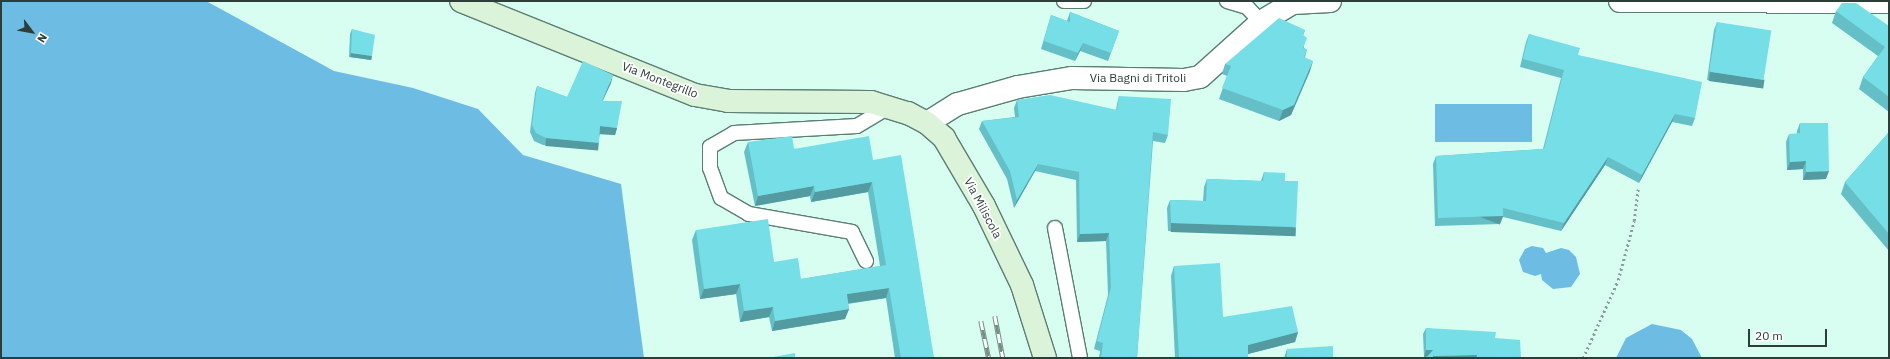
<!DOCTYPE html>
<style>
body{margin:0}
#map{position:relative;width:1890px;height:359px;overflow:hidden;background:#d7fef0;font-family:"IBM Plex Sans",sans-serif}
div>[style]{position:absolute}
.water>*{inset:0;background:#6dbce4;transform-origin:0 0}
.path>*{height:2.5px;margin-top:-1.25px;transform-origin:0;background:repeating-linear-gradient(90deg,#85a197 0 2px,transparent 0 5px)}
.roads{filter:drop-shadow(1px 0 #5a7e72) drop-shadow(-1px 0 #5a7e72) drop-shadow(0 1px #5a7e72) drop-shadow(0 -1px #5a7e72)}
.service>*{height:14px;margin:-7px;padding:0 7px;transform-origin:7px;border-radius:7px;background:#fff}
.minor>*{height:22px;margin:-11px;padding:0 11px;transform-origin:11px;border-radius:11px;background:#fff}
.secondary>*{height:22px;margin:-11px;padding:0 11px;transform-origin:11px;border-radius:11px;background:#dbf3d9}
.rail>*{height:4.5px;margin-top:-2.25px;transform-origin:0;background:repeating-linear-gradient(90deg,#fff 0 9px,#758f86 0 18px);box-sizing:border-box;border-block:1px solid #758f86}
.wall>*{inset:0;background:#65bfc6}
.shaded-wall>*{inset:0;background:#539ba1;transform-origin:0 0}
.building>*{inset:0;background:#76dee6;transform-origin:0 0}
span{translate:-50% -50%;white-space:nowrap;text-align:center;line-height:1.15;-webkit-text-stroke:3.5px #fff;paint-order:stroke}
.street-label{font-size:12px;color:#2d3d38}
.frame{position:absolute;inset:0;border:2px solid #2d3d38;pointer-events:none}
.north{position:absolute;left:12px;top:12px;width:40px;height:40px;-webkit-text-stroke:3px #fff;paint-order:stroke;rotate:122deg;font-size:11px;font-weight:700;line-height:16px;text-align:center;color:#2d3d38}
.north::after{content:'';display:block;margin:auto;width:14px;height:18px;background:#2d3d38;clip-path:polygon(50% 0,100% 100%,50% 72%,0 100%)}
.scale{position:absolute;left:1748px;top:329px;width:79px;height:18px;box-sizing:border-box;border:2px solid #2d3d38;border-top:0;padding-left:5px;font-size:12px;line-height:14px;white-space:nowrap;color:#2d3d38;-webkit-text-stroke:3px #fff;paint-order:stroke}
</style>
<div id="map">
<div class="water">
<div style="clip-path:polygon(1px 1px,206px 1px,334px 71px,413px 88px,478px 109px,523px 155px,621px 184px,644px 358px,1px 358px)"></div>
<div style="left:1532px;top:104px;width:38px;height:97px;rotate:90deg"></div>
<div style="clip-path:polygon(1532px 246px,1543px 248px,1546px 253px,1561px 248px,1569px 250px,1576px 257px,1580px 274px,1571px 287px,1553px 289px,1542px 280px,1541px 274px,1535px 276px,1523px 272px,1519px 260px,1525px 249px)"></div>
<div style="clip-path:polygon(1652px 324px,1681px 330px,1692px 339px,1702px 358px,1616px 358px,1626px 338px)"></div>
</div>
<div class="path">
<div style="left:1583px;top:358px;width:85px;rotate:-65.8deg"></div>
<div style="left:1618px;top:280px;width:61px;rotate:-74.8deg"></div>
<div style="left:1634px;top:221px;width:32px;rotate:-83deg"></div>
</div>
<div class="roads">
<div class="service">
<div style="left:1064px;top:1px;width:20px"></div>
<div style="left:1227px;top:1px;width:21px;rotate:17deg"></div>
<div style="left:1247px;top:7px;width:21px;rotate:47deg"></div>
<div style="left:1055px;top:228px;width:132px;rotate:79.1deg"></div>
<div style="left:866px;top:261px;width:32px;rotate:-116deg"></div>
<div style="left:852px;top:232px;width:105px;rotate:-170.1deg"></div>
<div style="left:749px;top:214px;width:32px;rotate:-150deg"></div>
<div style="left:721px;top:198px;width:32px;rotate:-110deg"></div>
<div style="left:710px;top:168px;width:21px;rotate:-90deg"></div>
<div style="left:710px;top:147px;width:28px;rotate:-30deg"></div>
<div style="left:734px;top:133px;width:123px;rotate:-3.3deg"></div>
<div style="left:857px;top:126px;width:35px;rotate:-31deg"></div>
</div>
<div class="minor">
<div style="left:1620px;top:1px;width:269px;rotate:0.2deg"></div>
<div style="left:927px;top:123px;width:36px;rotate:-32deg"></div>
<div style="left:958px;top:104px;width:62px;rotate:-15.8deg"></div>
<div style="left:1018px;top:87px;width:55px;rotate:-9.5deg"></div>
<div style="left:1072px;top:78px;width:112px;rotate:1deg"></div>
<div style="left:1184px;top:80px;width:16px;rotate:-11deg"></div>
<div style="left:1200px;top:77px;width:82px;rotate:-42deg"></div>
<div style="left:1261px;top:22px;width:37px;rotate:-31deg"></div>
<div style="left:1293px;top:3px;width:37px;rotate:-3deg"></div>
</div>
<div class="secondary">
<div style="left:461px;top:1px;width:252px;rotate:21.9deg"></div>
<div style="left:695px;top:95px;width:34px;rotate:10deg"></div>
<div style="left:728px;top:101px;width:143px;rotate:0.4deg"></div>
<div style="left:871px;top:102px;width:39px;rotate:17deg"></div>
<div style="left:908px;top:113px;width:21px;rotate:28deg"></div>
<div style="left:927px;top:123px;width:23px;rotate:41deg"></div>
<div style="left:944px;top:138px;width:79px;rotate:59.5deg"></div>
<div style="left:984px;top:206px;width:88px;rotate:64.3deg"></div>
<div style="left:1022px;top:285px;width:77px;rotate:72.5deg"></div>
</div>
</div>
<div class="rail">
<div style="left:995px;top:316px;width:43px;rotate:79.2deg"></div>
<div style="left:981px;top:321px;width:38px;rotate:78deg"></div>
</div>
<div class="wall">
<div style="clip-path:polygon(1836px 11px,1889px 26px,1889px 112px,1859px 89px,1863px 77px,1878px 56px,1832px 23px)"></div>
<div style="clip-path:polygon(1070px 12px,1119px 31px,1108px 61px,1080px 51px,1075px 61px,1041px 49px,1051px 15px,1067px 21px)"></div>
<div style="clip-path:polygon(1717px 22px,1761px 88px,1707px 80px,1714px 30px)"></div>
<div style="clip-path:polygon(352px 29px,372px 56px,371px 60px,349px 57px,350px 34px)"></div>
<div style="clip-path:polygon(1305px 30px,1303px 36px,1304px 48px,1307px 50px,1305px 57px,1310px 71px,1291px 115px,1279px 121px,1219px 99px,1227px 76px,1222px 74px,1225px 64px)"></div>
<div style="clip-path:polygon(1529px 34px,1578px 55px,1695px 118px,1692px 126px,1672px 122px,1639px 183px,1605px 165px,1561px 231px,1503px 217px,1500px 224px,1435px 226px,1433px 164px,1436px 156px,1543px 149px,1561px 78px,1520px 67px,1526px 42px)"></div>
<div style="clip-path:polygon(611px 83px,602px 101px,617px 128px,615px 135px,600px 134px,596px 150px,543px 145px,534px 141px,530px 132px,535px 93px,537px 86px,567px 97px)"></div>
<div style="clip-path:polygon(1119px 96px,1168px 135px,1165px 143px,1153px 141px,1137px 358px,1099px 358px,1100px 351px,1094px 349px,1108px 295px,1106px 241px,1077px 242px,1076px 180px,1035px 171px,1014px 208px,1007px 179px,979px 129px,982px 121px,1015px 117px,1014px 108px,1017px 100px,1116px 110px,1117px 104px)"></div>
<div style="clip-path:polygon(1800px 123px,1826px 179px,1803px 180px,1803px 169px,1787px 170px,1786px 142px,1789px 134px,1797px 134px,1797px 131px)"></div>
<div style="clip-path:polygon(1889px 132px,1889px 251px,1841px 194px,1845px 182px)"></div>
<div style="clip-path:polygon(748px 142px,873px 160px,934px 358px,895px 358px,886px 298px,848px 304px,849px 309px,845px 319px,772px 331px,769px 317px,740px 322px,736px 294px,700px 299px,692px 240px,696px 230px,774px 262px,801px 279px,880px 266px,868px 192px,811px 202px,810px 196px,755px 206px,744px 152px)"></div>
<div style="clip-path:polygon(1264px 172px,1285px 181px,1294px 235px,1168px 231px,1167px 208px,1170px 200px,1203px 201px,1204px 187px,1207px 179px,1261px 181px)"></div>
<div style="clip-path:polygon(1174px 266px,1223px 317px,1298px 332px,1295px 342px,1248px 354px,1248px 358px,1175px 358px,1171px 276px)"></div>
<div style="clip-path:polygon(1426px 328px,1495px 338px,1521px 358px,1426px 358px,1427px 356px,1424px 357px,1423px 334px)"></div>
<div style="clip-path:polygon(1287px 349px,1333px 358px,1284px 358px)"></div>
</div>
<div class="shaded-wall">
<div style="clip-path:polygon(1083px 43px,1080px 51px,1075px 61px,1078px 53px)"></div>
<div style="left:351px;top:53px;width:21px;height:4px;rotate:8deg"></div>
<div style="clip-path:polygon(1313px 61px,1310px 71px,1291px 115px,1279px 121px,1283px 110px)"></div>
<div style="left:1710px;top:72px;width:55px;height:9px;rotate:8deg"></div>
<div style="clip-path:polygon(613px 75px,611px 83px,599px 109px,602px 101px)"></div>
<div style="clip-path:polygon(1675px 114px,1672px 122px,1639px 183px,1642px 175px)"></div>
<div style="clip-path:polygon(600px 126px,617px 128px,615px 135px,598px 134px)"></div>
<div style="left:546px;top:138px;width:53px;height:8px;rotate:5deg"></div>
<div style="clip-path:polygon(1608px 157px,1605px 165px,1561px 231px,1564px 223px)"></div>
<div style="clip-path:polygon(1806px 161px,1803px 169px,1787px 170px,1790px 162px)"></div>
<div style="clip-path:polygon(1038px 164px,1035px 171px,1014px 208px,1017px 200px)"></div>
<div style="clip-path:polygon(1829px 171px,1826px 179px,1803px 180px,1806px 172px)"></div>
<div style="clip-path:polygon(872px 182px,868px 192px,811px 202px,815px 192px)"></div>
<div style="clip-path:polygon(814px 186px,810px 196px,755px 206px,758px 196px)"></div>
<div style="left:1503px;top:216px;width:9px;height:65px;rotate:111deg"></div>
<div style="left:1171px;top:223px;width:125px;height:9px;rotate:2deg"></div>
<div style="clip-path:polygon(1109px 233px,1106px 241px,1077px 242px,1080px 234px)"></div>
<div style="clip-path:polygon(740px 284px,736px 294px,700px 299px,704px 289px)"></div>
<div style="clip-path:polygon(889px 288px,886px 298px,843px 304px,847px 294px)"></div>
<div style="clip-path:polygon(773px 307px,769px 317px,740px 322px,744px 311px)"></div>
<div style="clip-path:polygon(849px 309px,845px 319px,772px 331px,775px 321px)"></div>
<div style="clip-path:polygon(1298px 332px,1295px 342px,1244px 355px,1248px 345px)"></div>
<div style="clip-path:polygon(1426px 350px,1433px 350px,1431px 356px,1424px 357px)"></div>
<div style="clip-path:polygon(1477px 355px,1476px 358px,1432px 358px,1433px 356px)"></div>
</div>
<div class="building">
<div style="clip-path:polygon(1842px 3px,1856px 3px,1889px 26px,1889px 97px,1863px 77px,1885px 47px,1836px 11px)"></div>
<div style="clip-path:polygon(1070px 12px,1119px 31px,1111px 53px,1083px 43px,1078px 53px,1044px 41px,1051px 15px,1070px 22px)"></div>
<div style="clip-path:polygon(1279px 18px,1305px 30px,1303px 35px,1307px 38px,1303px 48px,1307px 50px,1304px 57px,1313px 61px,1294px 105px,1283px 110px,1222px 88px,1231px 66px,1225px 64px)"></div>
<div style="left:1717px;top:22px;width:55px;height:50px;rotate:9deg"></div>
<div style="clip-path:polygon(352px 29px,375px 35px,372px 56px,351px 53px)"></div>
<div style="clip-path:polygon(1529px 34px,1580px 48px,1578px 55px,1702px 82px,1695px 118px,1675px 114px,1642px 175px,1608px 157px,1564px 223px,1503px 208px,1503px 216px,1438px 218px,1436px 156px,1544px 149px,1564px 70px,1523px 59px)"></div>
<div style="clip-path:polygon(583px 61px,613px 75px,602px 101px,622px 101px,617px 128px,600px 126px,599px 143px,546px 138px,536px 133px,532px 125px,537px 86px,567px 97px)"></div>
<div style="clip-path:polygon(1050px 95px,1117px 110px,1119px 96px,1171px 99px,1168px 135px,1153px 132px,1137px 358px,1101px 358px,1103px 343px,1097px 341px,1111px 287px,1109px 233px,1080px 234px,1079px 172px,1038px 164px,1017px 200px,1010px 171px,982px 121px,1019px 117px,1017px 100px)"></div>
<div style="clip-path:polygon(1800px 123px,1828px 123px,1829px 171px,1806px 172px,1806px 161px,1790px 162px,1789px 134px,1800px 133px)"></div>
<div style="clip-path:polygon(1889px 132px,1889px 234px,1845px 182px)"></div>
<div style="clip-path:polygon(792px 136px,794px 149px,869px 136px,873px 160px,901px 155px,934px 358px,901px 358px,889px 288px,847px 294px,849px 309px,775px 321px,773px 307px,744px 311px,740px 284px,704px 289px,696px 230px,768px 219px,774px 262px,798px 258px,801px 279px,886px 265px,872px 182px,815px 192px,814px 186px,758px 196px,748px 142px)"></div>
<div style="clip-path:polygon(1264px 172px,1285px 173px,1285px 181px,1298px 181px,1296px 227px,1171px 223px,1170px 200px,1206px 201px,1207px 179px,1263px 181px)"></div>
<div style="clip-path:polygon(1220px 263px,1223px 317px,1292px 306px,1298px 332px,1248px 345px,1248px 358px,1179px 358px,1174px 266px)"></div>
<div style="clip-path:polygon(1426px 328px,1496px 332px,1495px 338px,1520px 340px,1521px 358px,1477px 358px,1477px 355px,1433px 356px,1433px 358px,1426px 358px,1433px 350px,1426px 350px)"></div>
<div style="clip-path:polygon(1333px 346px,1333px 358px,1287px 358px,1287px 349px)"></div>
<div style="clip-path:polygon(795px 353px,795px 358px,768px 358px)"></div>
</div>
<div class="street-label">
<span style="left:1138px;top:78px">Via Bagni di Tritoli</span>
<span style="left:660px;top:80px;rotate:21deg">Via Montegrillo</span>
<span style="left:983px;top:208px;rotate:62deg">Via Miliscola</span>
</div>
<div class="frame"></div>
<div class="north">N</div>
<div class="scale">20 m</div>
</div>
